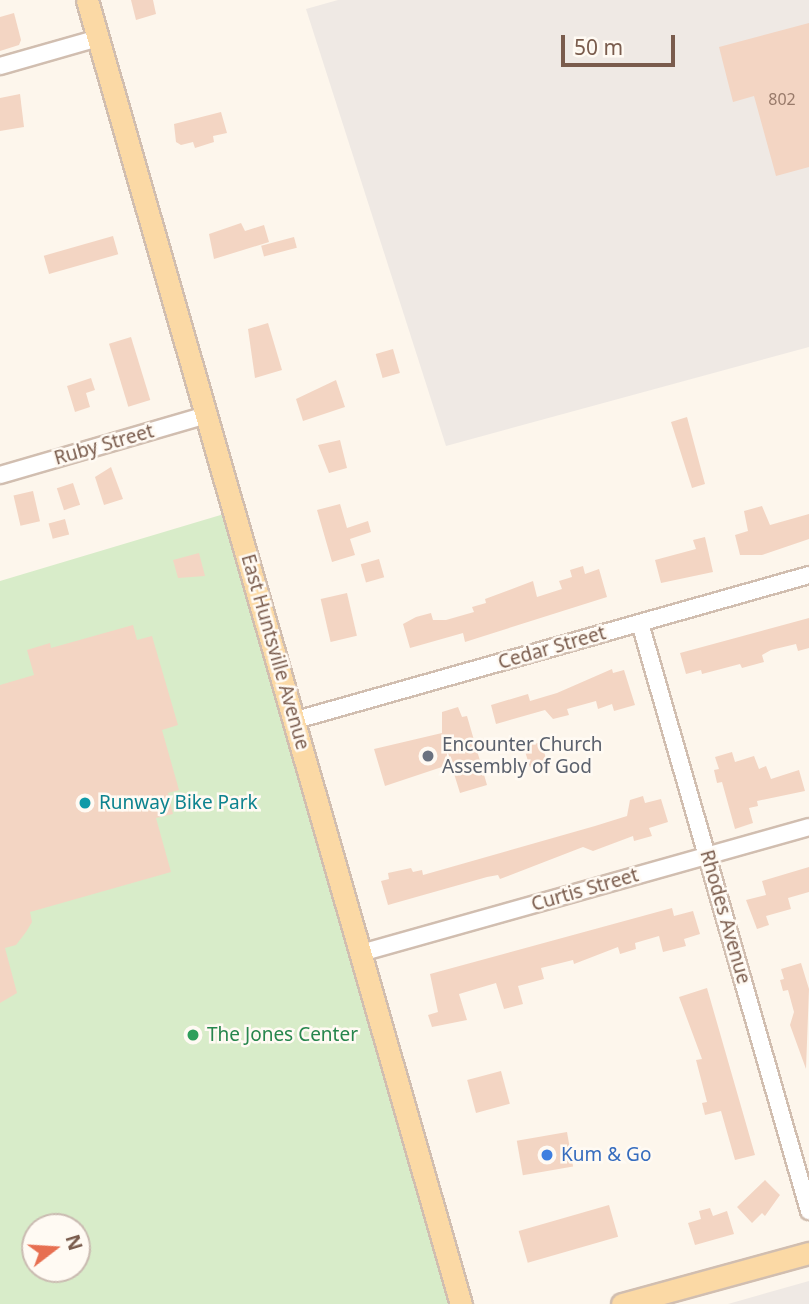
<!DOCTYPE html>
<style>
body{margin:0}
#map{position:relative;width:809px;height:1304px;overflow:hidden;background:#fdf6ec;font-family:"Noto Sans",sans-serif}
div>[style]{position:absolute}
.industrial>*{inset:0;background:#efe9e4}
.green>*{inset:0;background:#d8ecc9}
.building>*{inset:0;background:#f3d5c3;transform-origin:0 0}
.roads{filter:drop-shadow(2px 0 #d1beb0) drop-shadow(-2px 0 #d1beb0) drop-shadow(0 2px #d1beb0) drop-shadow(0 -2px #d1beb0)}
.minor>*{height:16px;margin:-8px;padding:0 8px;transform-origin:8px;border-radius:8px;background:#fff}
.major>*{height:21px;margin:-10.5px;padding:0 10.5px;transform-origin:10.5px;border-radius:10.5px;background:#fbd9a5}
.dots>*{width:19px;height:19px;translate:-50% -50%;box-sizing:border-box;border:4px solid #fffaf3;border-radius:50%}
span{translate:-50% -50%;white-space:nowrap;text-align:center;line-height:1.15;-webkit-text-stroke:5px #fffaf3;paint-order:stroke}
.number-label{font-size:16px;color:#987a6a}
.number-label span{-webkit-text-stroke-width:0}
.street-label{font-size:19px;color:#7a5c4d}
.worship-label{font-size:19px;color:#5b616d}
.left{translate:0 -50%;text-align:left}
.culture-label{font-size:19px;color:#0d838f}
.leisure-label{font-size:19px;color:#27864d}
.shop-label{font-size:19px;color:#366cbe}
.north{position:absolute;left:21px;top:1213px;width:70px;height:70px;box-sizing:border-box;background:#fffaf3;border:2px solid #cabbb1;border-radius:50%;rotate:73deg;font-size:19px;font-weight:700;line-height:28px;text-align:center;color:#7a5c4d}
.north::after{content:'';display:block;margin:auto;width:24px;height:32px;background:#e76f51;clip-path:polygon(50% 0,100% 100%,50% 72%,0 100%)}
.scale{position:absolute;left:561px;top:35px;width:114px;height:32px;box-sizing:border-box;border:4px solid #7a5c4d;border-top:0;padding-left:9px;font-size:21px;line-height:24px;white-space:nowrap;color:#7a5c4d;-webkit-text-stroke:5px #fffaf3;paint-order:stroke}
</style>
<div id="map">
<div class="industrial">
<div style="clip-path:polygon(338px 0,809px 0,809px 347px,446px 446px,306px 9px)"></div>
<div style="clip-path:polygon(809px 1281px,809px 1304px,728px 1304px)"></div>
</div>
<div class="green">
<div style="clip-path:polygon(evenodd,234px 511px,462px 1304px,0 1304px,0 581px,234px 511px,35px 1227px,77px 1227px,77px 1269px,35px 1269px,35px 1227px)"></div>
</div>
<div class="building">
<div style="clip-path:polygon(131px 0,153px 0,156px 14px,136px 20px)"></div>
<div style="clip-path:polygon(14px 13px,21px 40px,19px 45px,0 51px,0 17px)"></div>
<div style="clip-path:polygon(809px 23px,809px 167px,776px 176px,754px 96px,733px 102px,719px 47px)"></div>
<div style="clip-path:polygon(20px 94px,24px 127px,0 131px,0 98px)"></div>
<div style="clip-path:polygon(221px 112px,227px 133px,213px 136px,214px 142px,195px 148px,193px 142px,181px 145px,176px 142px,174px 124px)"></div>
<div style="clip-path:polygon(241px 223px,245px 231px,264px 225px,269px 242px,214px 259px,209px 234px)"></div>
<div style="left:113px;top:236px;width:19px;height:72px;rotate:74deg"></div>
<div style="left:294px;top:237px;width:11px;height:34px;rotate:75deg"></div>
<div style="clip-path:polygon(268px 323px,282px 370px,255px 378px,248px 329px)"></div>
<div style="left:131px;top:337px;width:66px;height:23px;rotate:73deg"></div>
<div style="left:393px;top:349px;width:25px;height:18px;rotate:74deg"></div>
<div style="clip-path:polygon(91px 378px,95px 390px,86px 393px,90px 407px,75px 412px,67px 386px)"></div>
<div style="clip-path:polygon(336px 380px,345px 407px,303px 421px,296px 399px)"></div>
<div style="clip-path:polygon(687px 417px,705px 484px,692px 488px,671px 422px)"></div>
<div style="clip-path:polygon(340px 440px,347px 468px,329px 473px,318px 445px)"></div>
<div style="clip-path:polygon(111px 467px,123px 499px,104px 505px,95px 477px)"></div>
<div style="left:73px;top:483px;width:23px;height:17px;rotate:72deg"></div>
<div style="left:33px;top:491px;width:31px;height:20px;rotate:77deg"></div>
<div style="clip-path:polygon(340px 504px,347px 528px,368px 521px,371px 532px,350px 539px,355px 555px,332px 562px,317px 510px)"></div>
<div style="clip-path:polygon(762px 506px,770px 525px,809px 514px,809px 539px,762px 555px,740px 555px,735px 535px,748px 531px,744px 511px)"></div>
<div style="left:65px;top:519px;width:16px;height:17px;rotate:75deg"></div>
<div style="clip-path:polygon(705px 537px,713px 572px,661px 583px,655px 560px,696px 549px,693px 540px)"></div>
<div style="clip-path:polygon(199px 553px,205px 576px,178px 578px,173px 560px)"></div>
<div style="left:379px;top:559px;width:19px;height:19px;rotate:74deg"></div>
<div style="clip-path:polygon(583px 566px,585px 574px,599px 569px,607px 597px,465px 642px,463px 633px,410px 648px,403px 624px,416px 617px,431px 613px,433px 620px,446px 620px,474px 612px,472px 607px,486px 603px,485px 599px,533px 581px,537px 597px,562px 589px,559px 581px,572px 577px,570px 570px)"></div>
<div style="left:347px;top:593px;width:44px;height:27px;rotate:77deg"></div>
<div style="clip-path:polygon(809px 618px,809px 648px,798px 651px,796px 644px,771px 650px,762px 655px,764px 662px,742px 668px,740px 664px,702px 674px,701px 670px,686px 674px,680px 653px)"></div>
<div style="clip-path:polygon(133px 625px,137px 640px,152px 636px,178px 725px,162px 730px,179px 790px,168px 793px,173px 814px,156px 818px,171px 872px,30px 912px,32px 922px,26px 932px,16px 945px,5px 948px,17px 993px,0 1003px,0 685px,34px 675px,27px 650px,50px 643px,51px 648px)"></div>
<div style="clip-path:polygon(612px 669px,613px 673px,624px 670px,635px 705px,614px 711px,612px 704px,598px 709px,596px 701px,567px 709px,569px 715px,553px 719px,545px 710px,496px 724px,491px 705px,528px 694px,530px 701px,557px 693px)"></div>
<div style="clip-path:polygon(458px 707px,462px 717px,467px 716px,487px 785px,460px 793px,451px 764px,385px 786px,374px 749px,442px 733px,442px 712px)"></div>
<div style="left:541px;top:742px;width:21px;height:18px;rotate:73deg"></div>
<div style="clip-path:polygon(732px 752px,735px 762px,754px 756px,759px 769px,766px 766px,771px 779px,799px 770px,805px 791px,757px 801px,758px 806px,749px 808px,753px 823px,735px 829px,722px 782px,717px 783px,714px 770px,719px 769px,715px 757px)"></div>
<div style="clip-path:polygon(643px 796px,645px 803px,661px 799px,668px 822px,649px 828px,652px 836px,634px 841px,633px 836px,593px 851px,583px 847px,500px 879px,498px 875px,487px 877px,388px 905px,381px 881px,389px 879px,388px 873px,411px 868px,413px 872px,422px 870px,423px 875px,595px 826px,627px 816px,630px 800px)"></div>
<div style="clip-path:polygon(809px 867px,809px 892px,788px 898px,791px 909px,766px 916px,769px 925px,757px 929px,746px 900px,766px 895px,762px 881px)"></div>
<div style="clip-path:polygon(672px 908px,674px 916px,693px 911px,700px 934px,684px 939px,686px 946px,663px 952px,659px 936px,635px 943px,636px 949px,620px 954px,618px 947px,574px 964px,573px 960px,541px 968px,544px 979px,518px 986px,523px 1004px,504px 1009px,496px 983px,459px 994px,467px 1020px,432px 1027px,428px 1015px,438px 1012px,430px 974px)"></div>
<div style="clip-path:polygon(801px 963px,809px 989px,806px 1069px,790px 1025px,794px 1012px,788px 990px,783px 991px,780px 980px,784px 979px,781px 969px)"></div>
<div style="clip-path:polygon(707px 988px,755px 1155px,735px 1160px,721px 1111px,705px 1115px,702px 1103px,707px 1102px,696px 1060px,702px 1059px,679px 997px)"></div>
<div style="left:501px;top:1071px;width:34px;height:35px;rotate:75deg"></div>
<div style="left:567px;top:1132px;width:35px;height:51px;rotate:80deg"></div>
<div style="clip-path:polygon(765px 1180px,780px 1195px,765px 1216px,762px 1213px,752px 1223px,737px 1207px)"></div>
<div style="left:609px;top:1205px;width:33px;height:94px;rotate:74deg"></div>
<div style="clip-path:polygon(710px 1208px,713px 1216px,727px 1211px,734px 1234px,695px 1245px,688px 1223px,701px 1219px,699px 1211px)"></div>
</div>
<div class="roads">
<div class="minor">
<div style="left:0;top:66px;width:102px;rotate:-15.9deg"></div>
<div style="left:0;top:475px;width:216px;rotate:-16.2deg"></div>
<div style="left:640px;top:623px;width:612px;rotate:73.96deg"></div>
<div style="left:296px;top:720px;width:533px;rotate:-15.78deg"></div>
<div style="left:361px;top:953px;width:465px;rotate:-15.7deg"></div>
</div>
<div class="major">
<div style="left:87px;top:0;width:1357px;rotate:74deg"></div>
<div style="left:622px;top:1304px;width:194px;rotate:-15.3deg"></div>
</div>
</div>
<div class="dots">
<div style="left:428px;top:756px;background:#6b7280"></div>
<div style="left:85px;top:803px;background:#0f9aa8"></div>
<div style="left:193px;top:1035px;background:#2e9e5b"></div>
<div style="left:547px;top:1155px;background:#3f7fe0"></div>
</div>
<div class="number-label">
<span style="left:782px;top:99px">802</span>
</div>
<div class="street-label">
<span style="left:104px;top:445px;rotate:-16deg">Ruby Street</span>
<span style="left:552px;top:648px;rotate:-16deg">Cedar Street</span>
<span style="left:275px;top:652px;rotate:74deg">East Huntsville Avenue</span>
<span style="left:585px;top:890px;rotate:-16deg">Curtis Street</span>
<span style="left:725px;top:917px;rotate:74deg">Rhodes Avenue</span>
</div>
<div class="worship-label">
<span class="left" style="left:442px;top:756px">Encounter Church<br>Assembly of God</span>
</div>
<div class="culture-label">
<span class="left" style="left:99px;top:803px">Runway Bike Park</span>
</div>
<div class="leisure-label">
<span class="left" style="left:207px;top:1035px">The Jones Center</span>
</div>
<div class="shop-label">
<span class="left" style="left:561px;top:1155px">Kum &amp; Go</span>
</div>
<div class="north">N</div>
<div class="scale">50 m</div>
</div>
